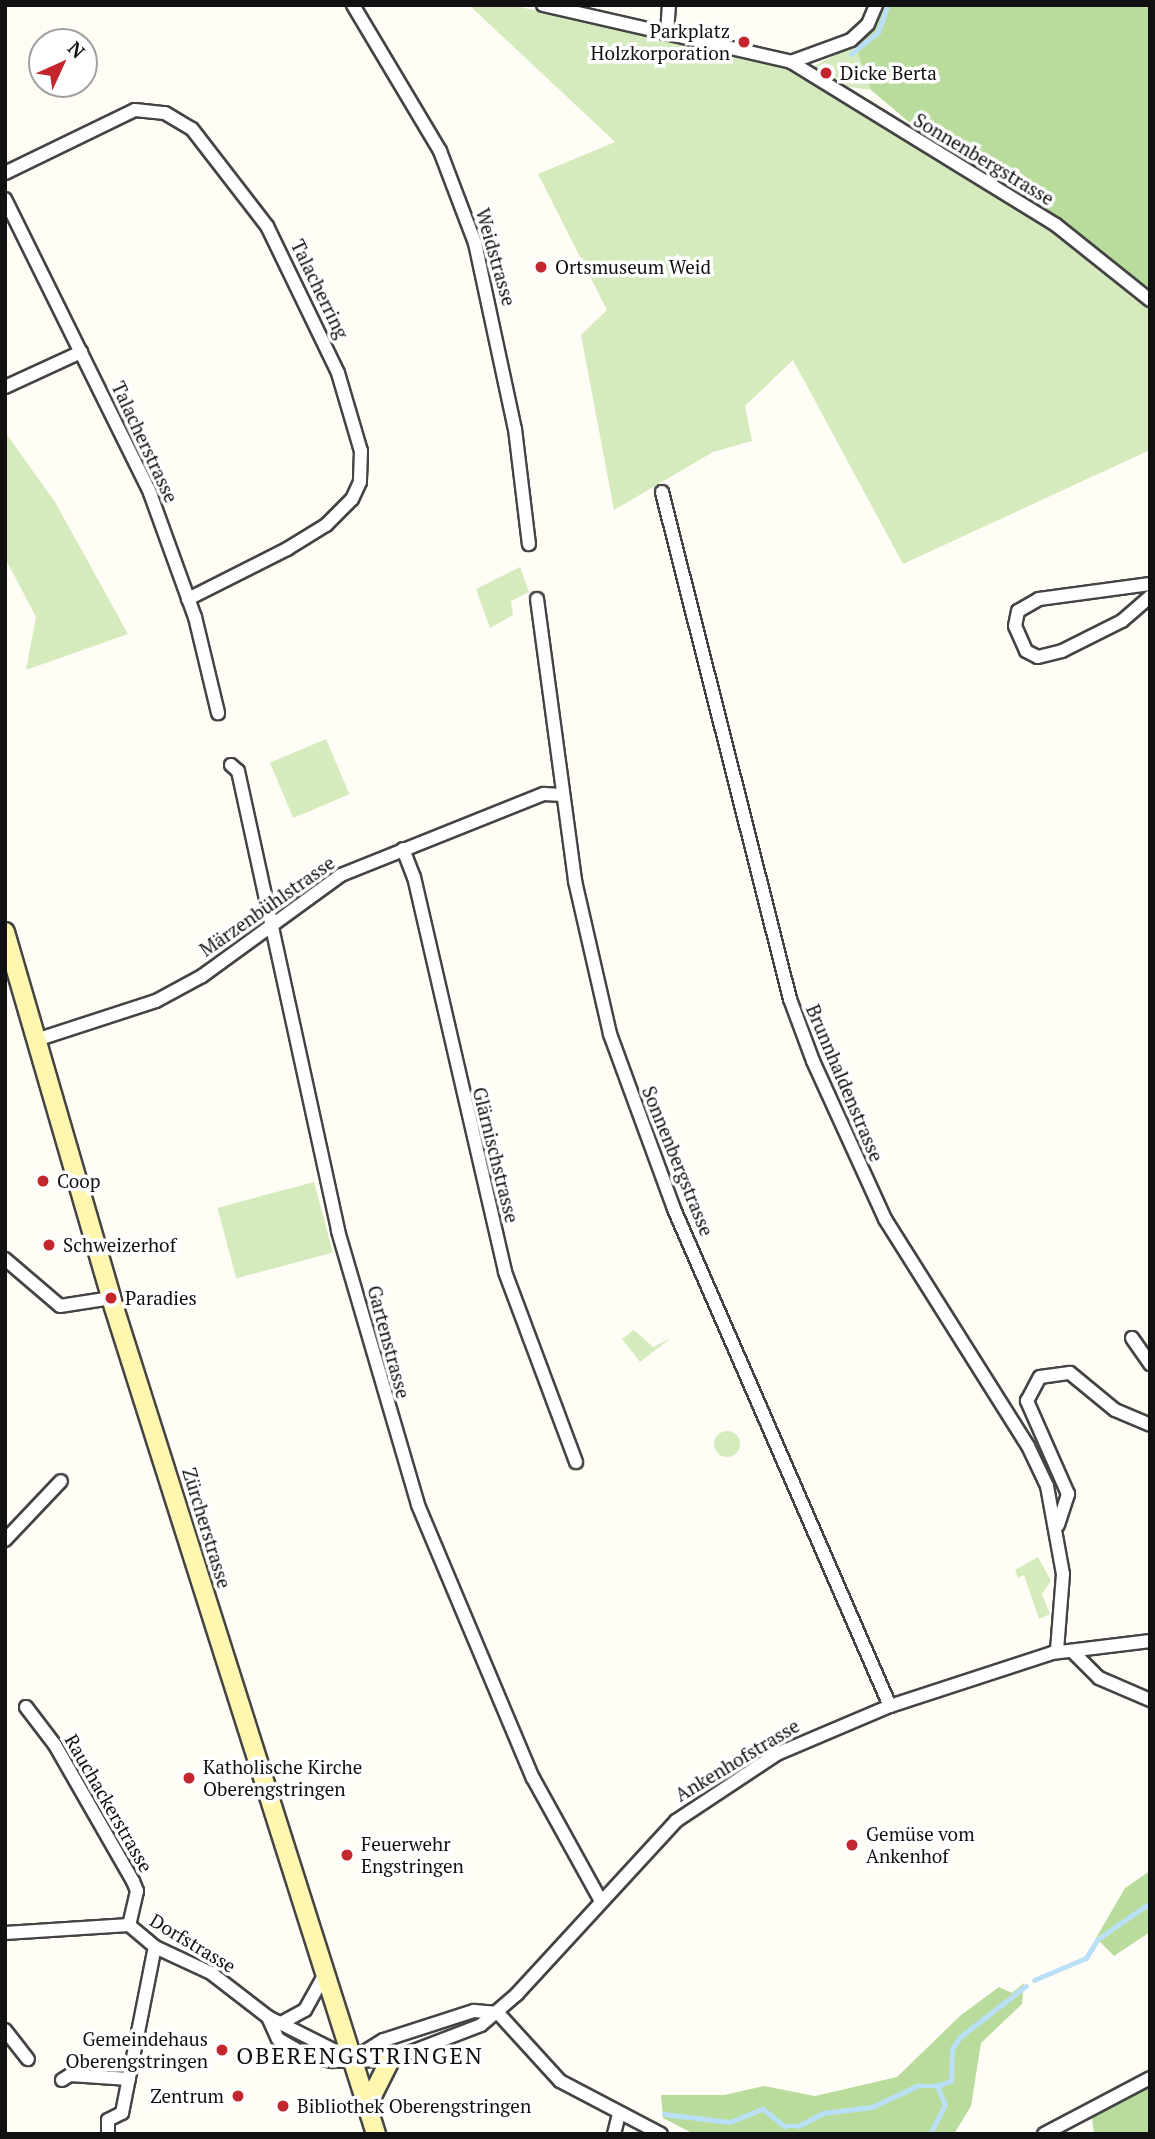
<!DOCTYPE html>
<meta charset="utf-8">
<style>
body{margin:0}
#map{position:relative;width:1155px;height:2139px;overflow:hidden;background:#fffdf5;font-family:"PT Serif",serif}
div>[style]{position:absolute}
.green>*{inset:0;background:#d5ebbd;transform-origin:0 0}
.round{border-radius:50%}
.forest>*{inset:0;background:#b9dc9c}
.stream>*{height:4.5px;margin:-2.25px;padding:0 2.25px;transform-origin:2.25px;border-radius:2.25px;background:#b9e0f7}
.roads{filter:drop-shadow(2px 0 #444) drop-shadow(-2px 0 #444) drop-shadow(0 2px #444) drop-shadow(0 -2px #444)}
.minor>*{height:12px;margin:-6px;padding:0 6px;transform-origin:6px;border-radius:6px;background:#fff}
.secondary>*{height:18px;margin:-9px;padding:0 9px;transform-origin:9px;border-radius:9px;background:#fff6b0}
.dots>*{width:19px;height:19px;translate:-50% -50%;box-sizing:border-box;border:4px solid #fff;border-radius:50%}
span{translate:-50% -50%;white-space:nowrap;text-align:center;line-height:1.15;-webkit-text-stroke:7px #fff;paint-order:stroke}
.poi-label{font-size:19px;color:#111}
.right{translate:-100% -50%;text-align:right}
.left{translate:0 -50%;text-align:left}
.street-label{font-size:19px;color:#111}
.quarter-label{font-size:23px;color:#111;letter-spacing:2px}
.frame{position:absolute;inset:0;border:7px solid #111;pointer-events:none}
.north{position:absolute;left:28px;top:28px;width:70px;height:70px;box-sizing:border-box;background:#fff;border:2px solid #a0a0a0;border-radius:50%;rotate:45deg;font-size:19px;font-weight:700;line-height:28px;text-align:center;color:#111}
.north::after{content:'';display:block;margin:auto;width:24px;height:32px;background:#c4262e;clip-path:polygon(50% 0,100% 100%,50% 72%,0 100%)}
</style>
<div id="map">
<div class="green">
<div style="clip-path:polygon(469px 5px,511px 5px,778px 65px,1046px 220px,1150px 304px,1150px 450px,903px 564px,793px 360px,745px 406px,752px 441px,713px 452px,614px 510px,581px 335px,607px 310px,538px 174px,615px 142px)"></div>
<div style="clip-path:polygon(855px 45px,871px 90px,843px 86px,808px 69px)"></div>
<div style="clip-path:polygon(5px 432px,55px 502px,128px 634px,26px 670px,36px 617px,5px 558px)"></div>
<div style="clip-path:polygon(520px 567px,529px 592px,511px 601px,513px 615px,490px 628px,476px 589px)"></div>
<div style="left:326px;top:739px;width:60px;height:61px;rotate:67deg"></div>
<div style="left:314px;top:1182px;width:73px;height:100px;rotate:75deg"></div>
<div style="clip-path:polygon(634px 1330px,653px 1347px,671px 1338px,640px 1362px,622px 1339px)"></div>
<div class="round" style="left:714px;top:1431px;width:26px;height:26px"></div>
<div style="clip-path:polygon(1038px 1557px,1051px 1581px,1042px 1594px,1050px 1614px,1039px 1619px,1024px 1575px,1018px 1578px,1015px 1570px)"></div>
</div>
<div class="forest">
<div style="clip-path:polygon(880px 5px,1150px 5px,1150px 289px,1013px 183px,910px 123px,871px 90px,855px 45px,875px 24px)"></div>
<div style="clip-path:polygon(1150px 1871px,1150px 1932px,1114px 1956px,1096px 1938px,1125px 1888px)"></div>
<div style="clip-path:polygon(1024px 1983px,1022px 2004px,981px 2043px,971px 2106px,954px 2134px,694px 2134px,663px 2118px,661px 2095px,724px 2095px,764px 2086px,815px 2096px,897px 2077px,961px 2015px,999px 1987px,1012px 1993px)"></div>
<div style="clip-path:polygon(1150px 2078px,1150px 2134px,1094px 2134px,1092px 2118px)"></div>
</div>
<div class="stream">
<div style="left:851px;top:54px;width:35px;rotate:-39deg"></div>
<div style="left:878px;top:32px;width:29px;rotate:-70deg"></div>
<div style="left:1034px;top:1980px;width:56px;rotate:-22.9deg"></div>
<div style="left:1086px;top:1958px;width:22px;rotate:-58deg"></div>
<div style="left:1098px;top:1939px;width:63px;rotate:-34.7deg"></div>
<div style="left:664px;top:2114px;width:66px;rotate:6.9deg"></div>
<div style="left:730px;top:2122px;width:35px;rotate:-22deg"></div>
<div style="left:763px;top:2109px;width:28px;rotate:38deg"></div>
<div style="left:785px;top:2126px;width:13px"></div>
<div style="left:798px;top:2126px;width:28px;rotate:-27deg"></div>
<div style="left:823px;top:2113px;width:49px;rotate:-7deg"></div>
<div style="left:872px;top:2107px;width:50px;rotate:-25deg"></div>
<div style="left:917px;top:2086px;width:20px"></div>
<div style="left:937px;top:2086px;width:15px;rotate:-20deg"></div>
<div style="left:951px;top:2081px;width:32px;rotate:-88deg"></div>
<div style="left:952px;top:2049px;width:14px;rotate:-56deg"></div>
<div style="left:960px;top:2037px;width:83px;rotate:-37.7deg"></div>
<div style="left:930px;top:2134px;width:33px;rotate:-63deg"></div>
<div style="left:945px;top:2105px;width:21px;rotate:-113deg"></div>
</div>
<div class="roads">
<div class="minor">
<div style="left:353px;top:5px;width:170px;rotate:59.2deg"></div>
<div style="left:440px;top:151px;width:98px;rotate:69.2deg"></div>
<div style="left:475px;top:243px;width:190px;rotate:77.9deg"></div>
<div style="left:515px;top:429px;width:116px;rotate:83.1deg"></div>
<div style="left:543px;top:5px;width:254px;rotate:12.9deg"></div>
<div style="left:791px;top:62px;width:311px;rotate:31.6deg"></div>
<div style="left:1056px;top:225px;width:120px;rotate:38.6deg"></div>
<div style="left:667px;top:33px;width:28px;rotate:-86deg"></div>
<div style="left:791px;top:62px;width:64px;rotate:-20.1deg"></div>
<div style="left:851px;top:40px;width:23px;rotate:-43deg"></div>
<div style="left:868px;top:24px;width:21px;rotate:-67deg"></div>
<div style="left:5px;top:173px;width:144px;rotate:-25.9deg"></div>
<div style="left:135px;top:110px;width:30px;rotate:6deg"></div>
<div style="left:165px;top:113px;width:31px;rotate:31deg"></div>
<div style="left:192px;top:129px;width:123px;rotate:52.3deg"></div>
<div style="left:267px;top:226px;width:163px;rotate:64.2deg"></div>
<div style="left:338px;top:373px;width:81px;rotate:73.6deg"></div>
<div style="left:361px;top:451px;width:31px;rotate:92deg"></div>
<div style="left:360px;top:482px;width:19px;rotate:115deg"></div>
<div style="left:352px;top:499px;width:37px;rotate:135deg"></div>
<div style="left:326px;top:525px;width:46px;rotate:148.4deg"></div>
<div style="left:287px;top:549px;width:111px;rotate:153.2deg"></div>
<div style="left:5px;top:199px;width:328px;rotate:63.7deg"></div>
<div style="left:150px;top:493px;width:132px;rotate:70.1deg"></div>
<div style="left:195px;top:617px;width:99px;rotate:76.5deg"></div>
<div style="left:5px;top:387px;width:84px;rotate:-24.7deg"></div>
<div style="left:662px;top:492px;width:523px;rotate:75.83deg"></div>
<div style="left:790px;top:999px;width:66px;rotate:69.6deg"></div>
<div style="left:813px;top:1061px;width:174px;rotate:65.5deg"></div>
<div style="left:885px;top:1219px;width:268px;rotate:57.8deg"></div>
<div style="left:1028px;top:1446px;width:44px;rotate:64.6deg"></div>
<div style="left:1047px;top:1486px;width:89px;rotate:79.7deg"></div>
<div style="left:1063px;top:1574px;width:77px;rotate:94.5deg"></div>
<div style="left:1150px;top:584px;width:112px;rotate:172.3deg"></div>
<div style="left:1039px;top:599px;width:24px;rotate:150deg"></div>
<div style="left:1018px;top:611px;width:15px;rotate:101deg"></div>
<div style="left:1015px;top:626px;width:27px;rotate:66deg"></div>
<div style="left:1026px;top:651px;width:13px;rotate:27deg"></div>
<div style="left:1038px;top:657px;width:25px;rotate:-14deg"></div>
<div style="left:1062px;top:651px;width:67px;rotate:-26.6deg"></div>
<div style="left:1122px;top:621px;width:37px;rotate:-41deg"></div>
<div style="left:537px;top:599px;width:285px;rotate:82.3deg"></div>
<div style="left:575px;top:881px;width:157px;rotate:77.1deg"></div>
<div style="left:610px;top:1034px;width:186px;rotate:69.9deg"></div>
<div style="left:674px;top:1209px;width:542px;rotate:66.51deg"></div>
<div style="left:231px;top:765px;width:9px;rotate:41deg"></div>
<div style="left:238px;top:771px;width:471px;rotate:77.7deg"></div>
<div style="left:338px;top:1231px;width:285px;rotate:73.7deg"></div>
<div style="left:418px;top:1505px;width:296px;rotate:67.2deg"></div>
<div style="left:533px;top:1778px;width:141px;rotate:61.1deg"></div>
<div style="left:403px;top:849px;width:30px;rotate:69deg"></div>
<div style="left:414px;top:877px;width:405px;rotate:77deg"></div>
<div style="left:505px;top:1272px;width:203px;rotate:69.5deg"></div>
<div style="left:36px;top:1040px;width:126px;rotate:-18deg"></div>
<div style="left:156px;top:1001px;width:52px;rotate:-28.5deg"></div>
<div style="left:202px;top:976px;width:172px;rotate:-36deg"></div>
<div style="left:341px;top:875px;width:219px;rotate:-21.8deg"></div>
<div style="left:544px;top:794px;width:18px;rotate:3deg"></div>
<div style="left:5px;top:1259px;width:72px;rotate:40.5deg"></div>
<div style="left:60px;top:1306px;width:52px;rotate:-8.9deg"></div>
<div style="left:1132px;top:1338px;width:32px;rotate:55deg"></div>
<div style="left:1058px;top:1525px;width:33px;rotate:-72deg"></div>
<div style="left:1068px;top:1494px;width:102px;rotate:-113.8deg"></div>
<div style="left:1027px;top:1401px;width:27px;rotate:-62deg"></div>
<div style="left:1040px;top:1377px;width:30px;rotate:-8deg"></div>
<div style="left:1070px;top:1373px;width:58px;rotate:39.4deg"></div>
<div style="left:1115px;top:1410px;width:38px;rotate:23deg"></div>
<div style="left:5px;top:1540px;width:81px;rotate:-46.5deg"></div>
<div style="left:1072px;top:1651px;width:38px;rotate:45deg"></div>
<div style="left:1099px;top:1678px;width:56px;rotate:23.3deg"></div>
<div style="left:26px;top:1707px;width:48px;rotate:52.7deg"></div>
<div style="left:55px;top:1745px;width:157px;rotate:60.2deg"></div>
<div style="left:133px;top:1881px;width:11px;rotate:68deg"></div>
<div style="left:137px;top:1891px;width:35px;rotate:103deg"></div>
<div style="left:5px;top:1933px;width:124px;rotate:-3.7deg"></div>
<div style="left:129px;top:1925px;width:34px;rotate:40deg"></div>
<div style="left:155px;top:1947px;width:62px;rotate:24.9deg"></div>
<div style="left:211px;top:1973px;width:72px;rotate:37.7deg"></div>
<div style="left:268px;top:2017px;width:93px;rotate:26.8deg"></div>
<div style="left:268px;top:2017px;width:24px;rotate:66deg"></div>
<div style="left:278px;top:2039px;width:34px;rotate:30deg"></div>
<div style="left:308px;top:2056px;width:25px;rotate:12deg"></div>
<div style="left:332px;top:2061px;width:58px;rotate:-1deg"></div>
<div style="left:390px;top:2060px;width:97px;rotate:-21deg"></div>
<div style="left:481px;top:2025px;width:48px;rotate:-40.7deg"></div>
<div style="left:517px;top:1994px;width:235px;rotate:-47.4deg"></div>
<div style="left:676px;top:1821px;width:121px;rotate:-33.6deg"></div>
<div style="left:777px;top:1754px;width:123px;rotate:-23deg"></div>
<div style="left:890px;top:1706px;width:170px;rotate:-18.1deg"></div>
<div style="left:1052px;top:1653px;width:99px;rotate:-7deg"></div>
<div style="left:283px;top:2022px;width:25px;rotate:-29deg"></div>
<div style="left:305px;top:2010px;width:39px;rotate:-61deg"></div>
<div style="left:5px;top:2030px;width:37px;rotate:52deg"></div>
<div style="left:353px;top:2059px;width:36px;rotate:-32deg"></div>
<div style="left:384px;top:2040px;width:95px;rotate:-17.9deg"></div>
<div style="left:474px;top:2011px;width:24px;rotate:5deg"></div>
<div style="left:498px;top:2013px;width:92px;rotate:47.6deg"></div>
<div style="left:560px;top:2081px;width:114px;rotate:27.7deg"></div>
<div style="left:62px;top:2080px;width:9px;rotate:-32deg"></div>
<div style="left:70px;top:2075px;width:59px;rotate:3.9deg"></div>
<div style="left:108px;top:2134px;width:14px;rotate:-90deg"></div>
<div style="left:108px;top:2120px;width:16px;rotate:-27deg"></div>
<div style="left:122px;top:2113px;width:169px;rotate:-78.8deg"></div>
<div style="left:614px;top:2134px;width:21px;rotate:-76deg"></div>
<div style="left:1044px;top:2134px;width:120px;rotate:-27.8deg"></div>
</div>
<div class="secondary">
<div style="left:5px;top:932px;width:381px;rotate:73.8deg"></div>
<div style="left:111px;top:1298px;width:877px;rotate:72.41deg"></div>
<div style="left:367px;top:2106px;width:51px;rotate:-63.4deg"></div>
</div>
</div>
<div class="dots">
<div style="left:744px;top:42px;background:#c4262e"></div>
<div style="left:826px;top:73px;background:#c4262e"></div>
<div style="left:541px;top:267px;background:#c4262e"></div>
<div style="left:43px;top:1181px;background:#c4262e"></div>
<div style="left:49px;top:1245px;background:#c4262e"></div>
<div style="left:111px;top:1298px;background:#c4262e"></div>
<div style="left:189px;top:1778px;background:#c4262e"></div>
<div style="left:852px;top:1845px;background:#c4262e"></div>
<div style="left:347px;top:1855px;background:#c4262e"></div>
<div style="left:222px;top:2050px;background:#c4262e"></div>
<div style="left:238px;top:2096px;background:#c4262e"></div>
<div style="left:283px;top:2106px;background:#c4262e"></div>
</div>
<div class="poi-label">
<span class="right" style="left:730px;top:42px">Parkplatz<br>Holzkorporation</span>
<span class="left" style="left:840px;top:73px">Dicke Berta</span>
<span class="left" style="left:555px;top:267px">Ortsmuseum Weid</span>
<span class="left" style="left:57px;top:1181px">Coop</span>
<span class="left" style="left:63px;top:1245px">Schweizerhof</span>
<span class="left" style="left:125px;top:1298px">Paradies</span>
<span class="left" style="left:203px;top:1778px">Katholische Kirche<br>Oberengstringen</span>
<span class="left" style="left:866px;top:1845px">Gemüse vom<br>Ankenhof</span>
<span class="left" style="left:361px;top:1855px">Feuerwehr<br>Engstringen</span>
<span class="right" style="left:208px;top:2050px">Gemeindehaus<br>Oberengstringen</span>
<span class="right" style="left:224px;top:2096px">Zentrum</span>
<span class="left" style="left:297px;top:2106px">Bibliothek Oberengstringen</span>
</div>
<div class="street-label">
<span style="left:984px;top:159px;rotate:31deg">Sonnenbergstrasse</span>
<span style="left:496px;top:257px;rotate:74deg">Weidstrasse</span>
<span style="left:320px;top:289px;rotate:64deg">Talacherring</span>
<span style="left:145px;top:442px;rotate:65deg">Talacherstrasse</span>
<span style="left:267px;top:906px;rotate:-35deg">Märzenbühlstrasse</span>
<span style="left:845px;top:1083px;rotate:67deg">Brunnhaldenstrasse</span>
<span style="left:496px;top:1155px;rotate:76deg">Glärnischstrasse</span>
<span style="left:678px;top:1161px;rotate:68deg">Sonnenbergstrasse</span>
<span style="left:389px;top:1342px;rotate:75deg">Gartenstrasse</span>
<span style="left:207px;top:1528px;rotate:73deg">Zürcherstrasse</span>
<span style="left:737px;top:1760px;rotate:-31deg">Ankenhofstrasse</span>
<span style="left:109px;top:1803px;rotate:60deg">Rauchackerstrasse</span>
<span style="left:193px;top:1943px;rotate:31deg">Dorfstrasse</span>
</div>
<div class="quarter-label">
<span style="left:360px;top:2056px">OBERENGSTRINGEN</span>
</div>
<div class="frame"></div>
<div class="north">N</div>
</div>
